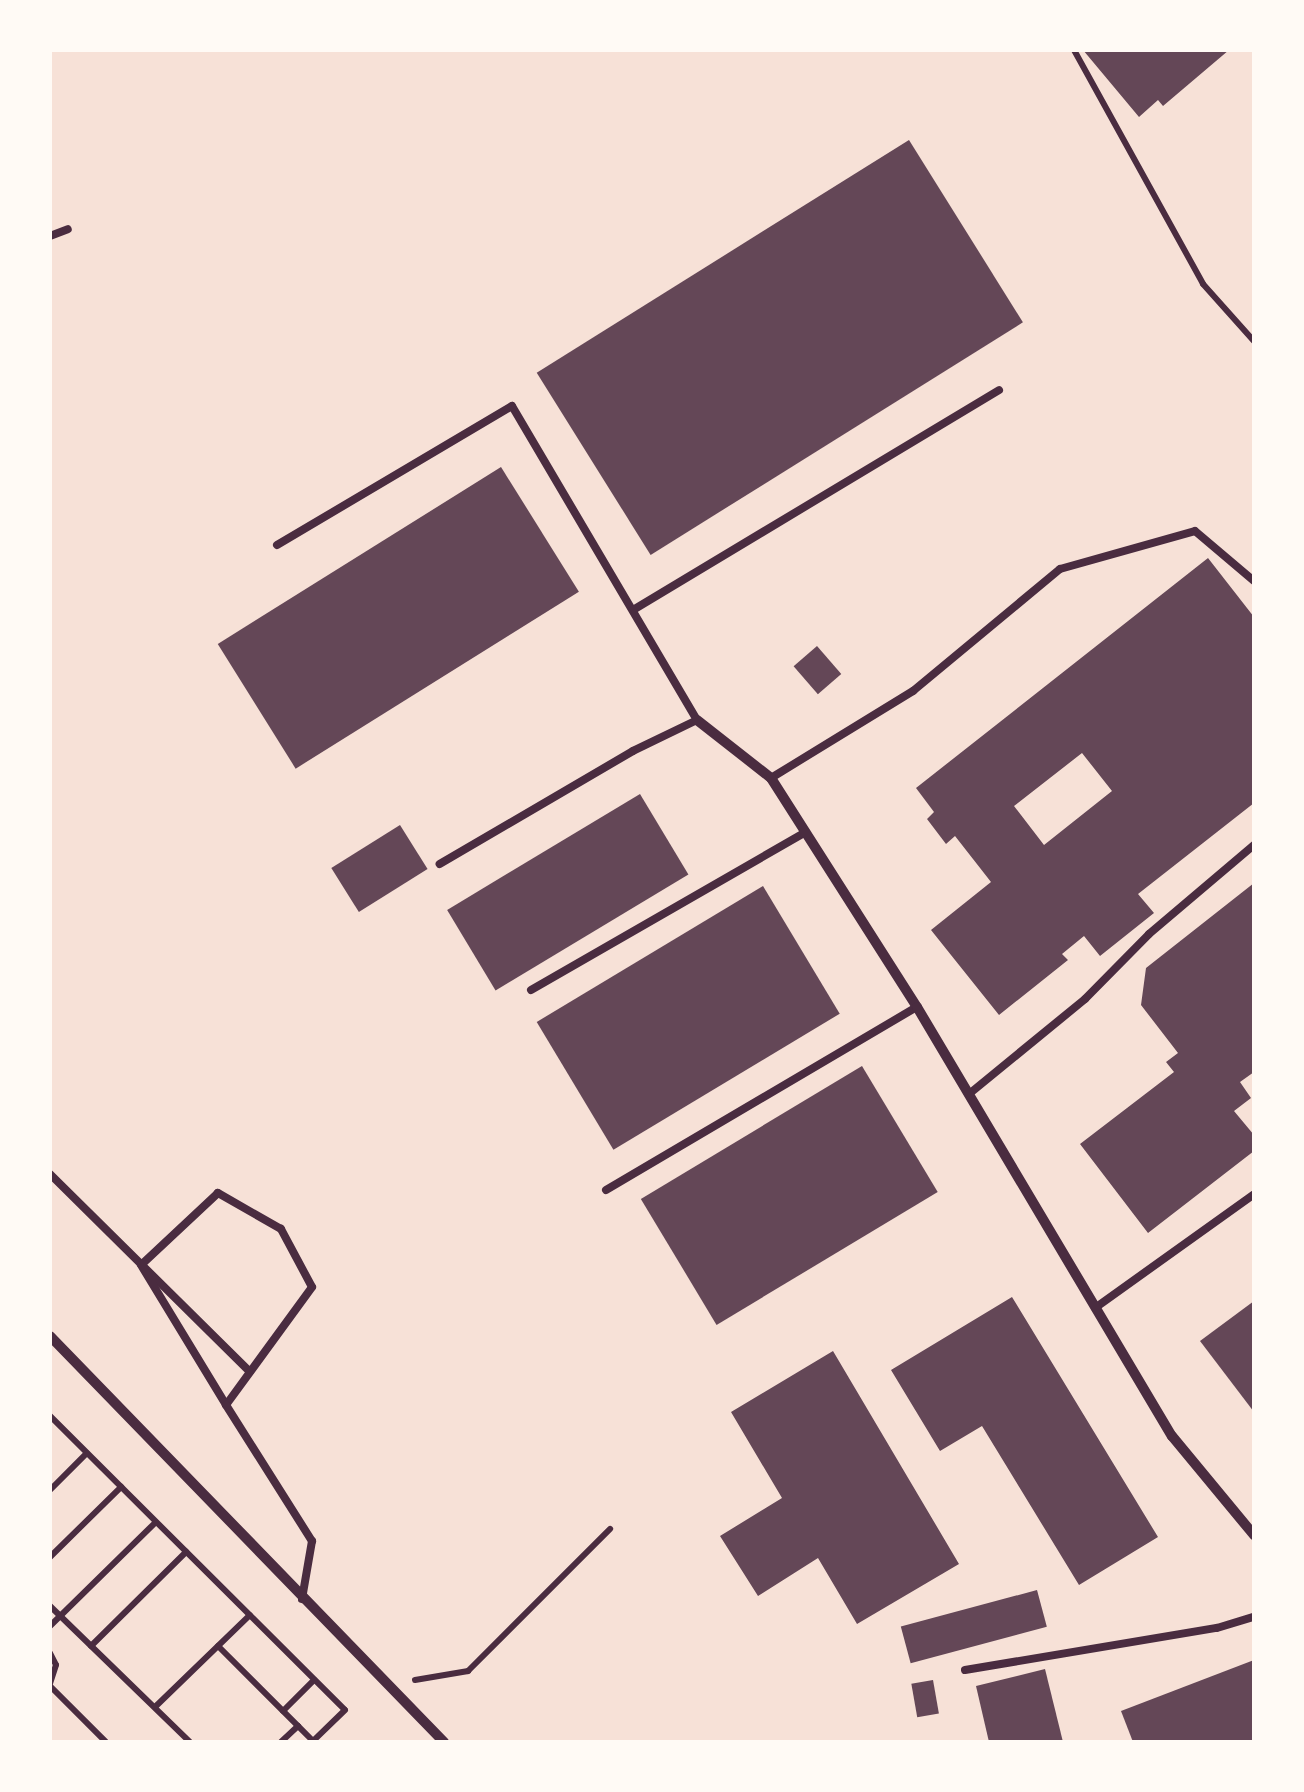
<!DOCTYPE html>
<style>
body{margin:0}
#map{position:relative;width:1304px;height:1792px;overflow:hidden;background:#f7e1d7;font-family:Barlow,sans-serif}
div>[style]{position:absolute}
.building>*{inset:0;background:#644757;transform-origin:0 0}
.path>*{height:6px;margin:-3px;padding:0 3px;transform-origin:3px;border-radius:3px;background:#4a2c40}
.service>*{height:8px;margin:-4px;padding:0 4px;transform-origin:4px;border-radius:4px;background:#4a2c40}
.minor>*{height:10px;margin:-5px;padding:0 5px;transform-origin:5px;border-radius:5px;background:#4a2c40}
span{translate:-50% -50%;white-space:nowrap;text-align:center;line-height:1.15;-webkit-text-stroke:10px #fffaf5;paint-order:stroke}
.frame{position:absolute;inset:0;border:52px solid #fffaf5;pointer-events:none}
</style>
<div id="map">
<div class="building">
<div style="clip-path:polygon(1083px 50px,1229px 50px,1163px 106px,1158px 100px,1139px 117px)"></div>
<div style="left:909px;top:140px;width:215px;height:439px;rotate:58deg"></div>
<div style="left:501px;top:467px;width:147px;height:334px;rotate:58deg"></div>
<div style="clip-path:polygon(evenodd,1208px 558px,1254px 617px,1254px 803px,1138px 894px,1154px 913px,1100px 956px,1084px 936px,1062px 954px,1068px 960px,999px 1015px,931px 930px,991px 882px,955px 836px,946px 844px,927px 819px,934px 812px,916px 788px,1208px 558px,1082px 753px,1112px 791px,1044px 845px,1014px 806px,1082px 753px)"></div>
<div style="left:817px;top:646px;width:37px;height:31px;rotate:49deg"></div>
<div style="left:640px;top:794px;width:94px;height:225px;rotate:59deg"></div>
<div style="left:400px;top:825px;width:52px;height:81px;rotate:58deg"></div>
<div style="clip-path:polygon(1254px 883px,1254px 1072px,1240px 1082px,1251px 1098px,1234px 1111px,1254px 1135px,1254px 1151px,1148px 1233px,1080px 1144px,1174px 1072px,1166px 1062px,1178px 1053px,1141px 1005px,1146px 968px)"></div>
<div style="left:763px;top:886px;width:149px;height:264px;rotate:59deg"></div>
<div style="left:862px;top:1066px;width:147px;height:258px;rotate:59deg"></div>
<div style="clip-path:polygon(1012px 1297px,1158px 1537px,1079px 1585px,982px 1426px,940px 1451px,891px 1370px)"></div>
<div style="clip-path:polygon(1254px 1301px,1254px 1412px,1200px 1341px)"></div>
<div style="clip-path:polygon(833px 1351px,959px 1564px,857px 1624px,818px 1558px,758px 1596px,720px 1536px,782px 1498px,731px 1412px)"></div>
<div style="left:1037px;top:1590px;width:38px;height:141px;rotate:75deg"></div>
<div style="clip-path:polygon(1254px 1660px,1254px 1742px,1133px 1742px,1121px 1711px)"></div>
<div style="clip-path:polygon(1045px 1669px,1063px 1742px,989px 1742px,976px 1686px)"></div>
<div style="left:933px;top:1680px;width:34px;height:22px;rotate:80deg"></div>
</div>
<div class="path">
<div style="left:1074px;top:50px;width:267px;rotate:61.1deg"></div>
<div style="left:1203px;top:284px;width:76px;rotate:48.2deg"></div>
<div style="left:50px;top:1416px;width:416px;rotate:44.9deg"></div>
<div style="left:345px;top:1710px;width:45px;rotate:135.9deg"></div>
<div style="left:313px;top:1741px;width:21px;rotate:-135deg"></div>
<div style="left:298px;top:1726px;width:23px;rotate:137deg"></div>
<div style="left:50px;top:1490px;width:52px;rotate:-45deg"></div>
<div style="left:50px;top:1557px;width:100px;rotate:-44.6deg"></div>
<div style="left:50px;top:1606px;width:195px;rotate:44.2deg"></div>
<div style="left:50px;top:1626px;width:148px;rotate:-44.5deg"></div>
<div style="left:91px;top:1646px;width:134px;rotate:-44.7deg"></div>
<div style="left:218px;top:1646px;width:113px;rotate:45deg"></div>
<div style="left:50px;top:1653px;width:13px;rotate:63deg"></div>
<div style="left:56px;top:1665px;width:20px;rotate:108deg"></div>
<div style="left:415px;top:1680px;width:54px;rotate:-9.6deg"></div>
<div style="left:468px;top:1671px;width:201px;rotate:-45deg"></div>
<div style="left:50px;top:1686px;width:79px;rotate:45deg"></div>
<div style="left:155px;top:1707px;width:132px;rotate:-44.1deg"></div>
<div style="left:283px;top:1711px;width:44px;rotate:-45deg"></div>
</div>
<div class="service">
<div style="left:50px;top:236px;width:19px;rotate:-21deg"></div>
<div style="left:277px;top:545px;width:273px;rotate:-30.6deg"></div>
<div style="left:512px;top:406px;width:364px;rotate:59.5deg"></div>
<div style="left:697px;top:720px;width:71px;rotate:154.2deg"></div>
<div style="left:633px;top:751px;width:224px;rotate:149.7deg"></div>
<div style="left:633px;top:610px;width:427px;rotate:-31deg"></div>
<div style="left:771px;top:778px;width:167px;rotate:-31.5deg"></div>
<div style="left:913px;top:691px;width:191px;rotate:-39.7deg"></div>
<div style="left:1060px;top:569px;width:140px;rotate:-15.7deg"></div>
<div style="left:1195px;top:531px;width:77px;rotate:40.3deg"></div>
<div style="left:531px;top:990px;width:317px;rotate:-29.9deg"></div>
<div style="left:969px;top:1094px;width:150px;rotate:-39.3deg"></div>
<div style="left:1085px;top:999px;width:91px;rotate:-45.4deg"></div>
<div style="left:1149px;top:934px;width:138px;rotate:-40.3deg"></div>
<div style="left:50px;top:1174px;width:281px;rotate:44.7deg"></div>
<div style="left:606px;top:1190px;width:361px;rotate:-30.5deg"></div>
<div style="left:1095px;top:1308px;width:196px;rotate:-35.6deg"></div>
<div style="left:226px;top:1405px;width:146px;rotate:-53.9deg"></div>
<div style="left:312px;top:1287px;width:66px;rotate:-118.1deg"></div>
<div style="left:281px;top:1229px;width:73px;rotate:-150.3deg"></div>
<div style="left:218px;top:1193px;width:105px;rotate:136.9deg"></div>
<div style="left:141px;top:1265px;width:164px;rotate:58.7deg"></div>
<div style="left:226px;top:1405px;width:161px;rotate:57.7deg"></div>
<div style="left:312px;top:1541px;width:59px;rotate:99.8deg"></div>
<div style="left:965px;top:1670px;width:255px;rotate:-9.5deg"></div>
<div style="left:1217px;top:1628px;width:39px;rotate:-17deg"></div>
</div>
<div class="minor">
<div style="left:697px;top:720px;width:94px;rotate:38.1deg"></div>
<div style="left:771px;top:778px;width:272px;rotate:57.5deg"></div>
<div style="left:917px;top:1007px;width:499px;rotate:59.3deg"></div>
<div style="left:1172px;top:1436px;width:129px;rotate:50.4deg"></div>
<div style="left:50px;top:1336px;width:566px;rotate:45.86deg"></div>
</div>
<div class="frame"></div>
</div>
